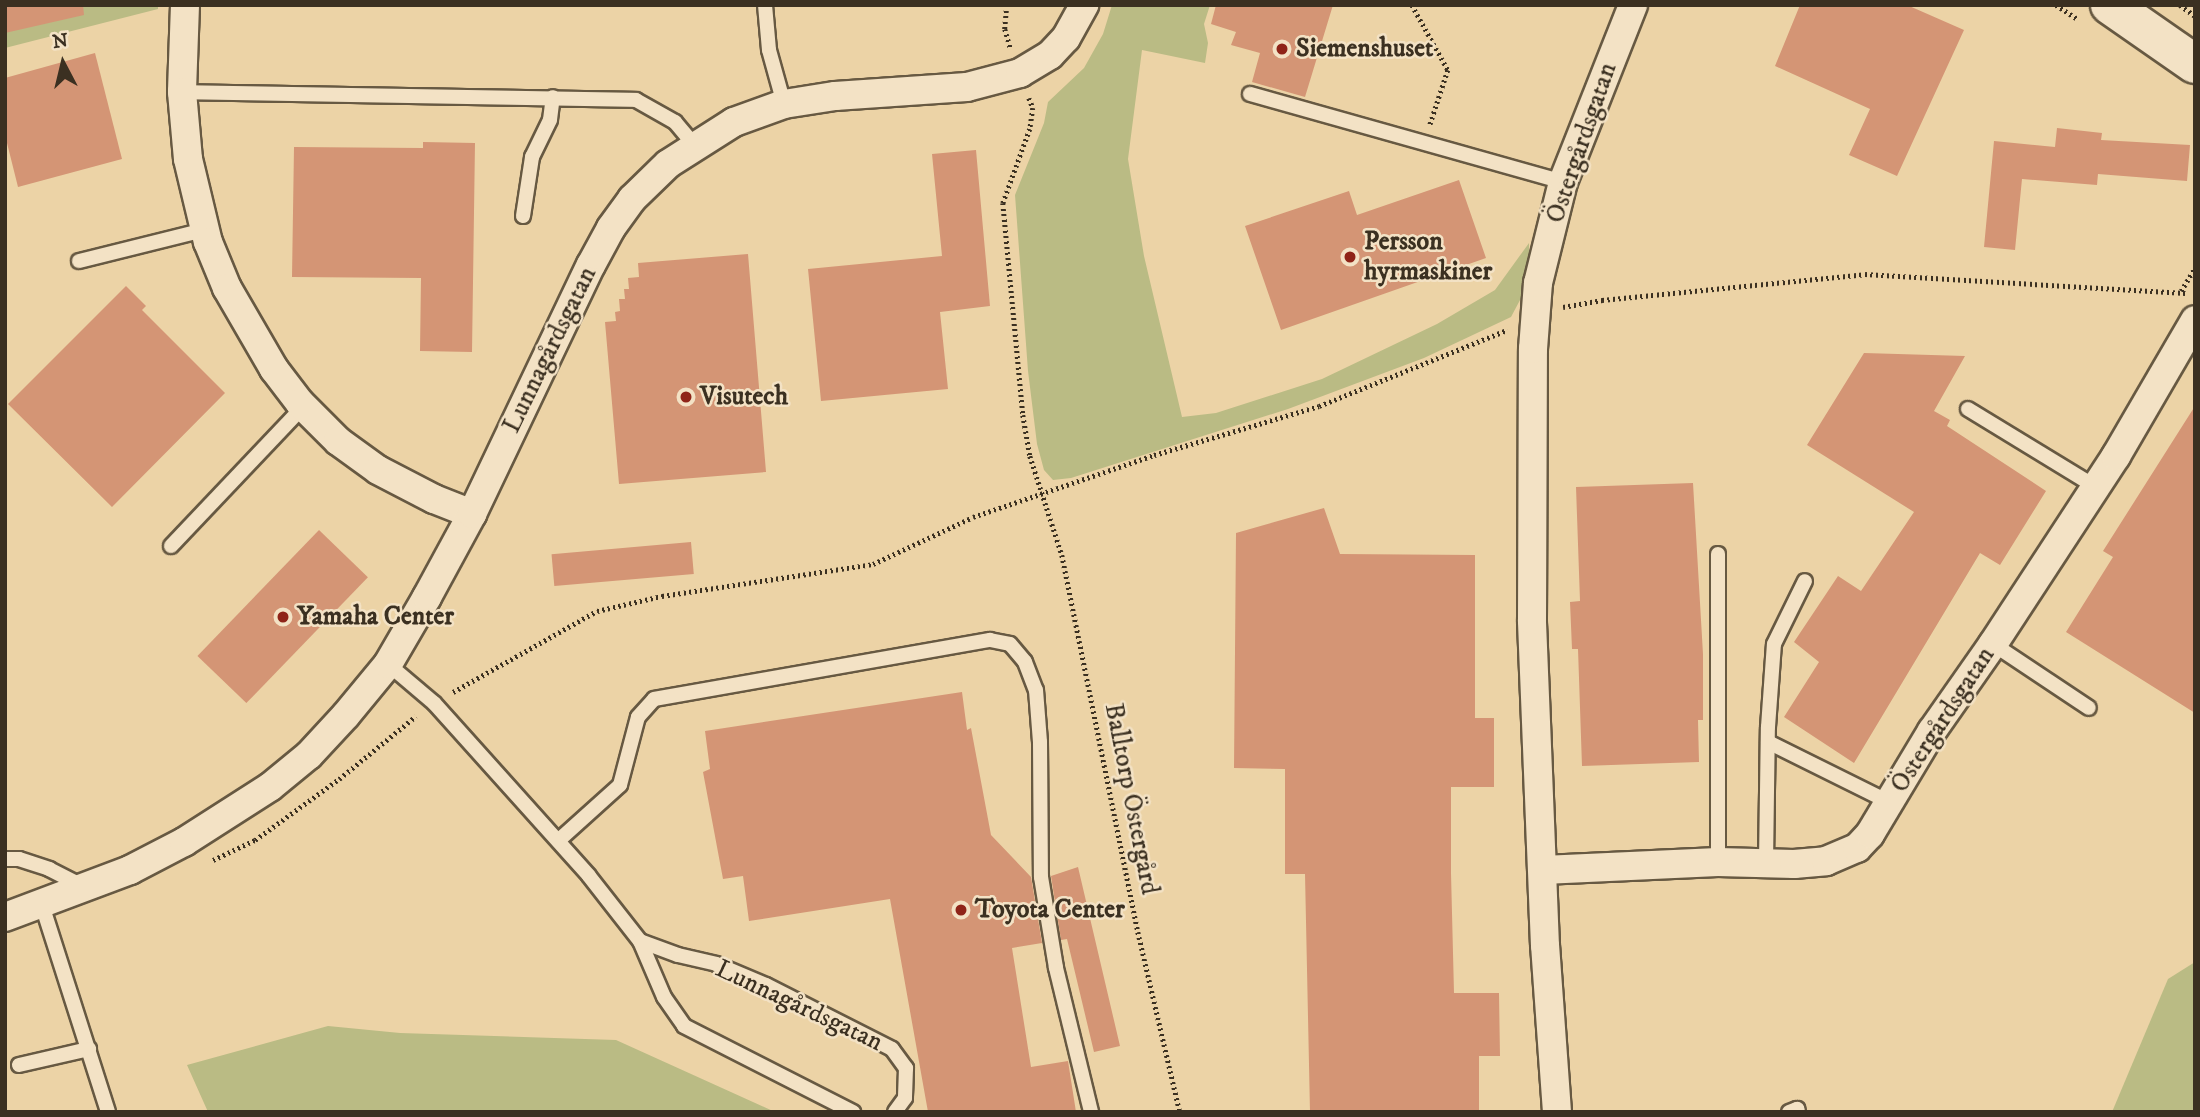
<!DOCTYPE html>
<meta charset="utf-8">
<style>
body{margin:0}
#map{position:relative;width:2200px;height:1117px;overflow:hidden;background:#ecd3a6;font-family:"IM FELL DW Pica",serif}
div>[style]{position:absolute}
.green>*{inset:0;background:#babb84}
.building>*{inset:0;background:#d49575;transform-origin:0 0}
.path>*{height:4.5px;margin-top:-2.25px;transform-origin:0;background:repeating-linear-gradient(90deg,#3b3021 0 2px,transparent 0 5.5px)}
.roads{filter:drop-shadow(2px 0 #675942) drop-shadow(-2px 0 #675942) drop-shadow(0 2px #675942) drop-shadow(0 -2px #675942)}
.lane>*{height:14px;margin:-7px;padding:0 7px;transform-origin:7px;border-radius:7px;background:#f3e2c5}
.street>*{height:28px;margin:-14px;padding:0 14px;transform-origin:14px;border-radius:14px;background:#f3e2c5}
.secondary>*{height:38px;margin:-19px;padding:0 19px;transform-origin:19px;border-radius:19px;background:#f3e2c5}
.dots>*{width:19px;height:19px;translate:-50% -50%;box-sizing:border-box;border:4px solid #f3e2c5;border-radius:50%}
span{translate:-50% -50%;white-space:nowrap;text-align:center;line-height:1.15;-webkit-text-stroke:5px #f3e2c5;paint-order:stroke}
.poi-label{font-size:26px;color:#3b3021;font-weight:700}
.left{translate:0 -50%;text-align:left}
.street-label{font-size:26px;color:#3b3021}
.frame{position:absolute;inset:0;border:7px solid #3b3021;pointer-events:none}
.north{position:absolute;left:28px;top:28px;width:70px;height:70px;-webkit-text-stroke:5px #f3e2c5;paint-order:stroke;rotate:353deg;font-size:19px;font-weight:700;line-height:28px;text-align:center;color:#3b3021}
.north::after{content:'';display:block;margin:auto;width:24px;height:32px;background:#3b3021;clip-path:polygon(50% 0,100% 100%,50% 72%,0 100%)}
</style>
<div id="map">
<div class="green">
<div style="clip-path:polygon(5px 5px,158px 5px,158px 9px,5px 48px)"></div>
<div style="clip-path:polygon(1112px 5px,1210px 5px,1204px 24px,1208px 43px,1205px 63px,1142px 50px,1128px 159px,1144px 256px,1182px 417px,1216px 413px,1322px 379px,1437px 324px,1495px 290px,1529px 243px,1529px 283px,1511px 317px,1424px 358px,1288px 409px,1071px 478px,1053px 480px,1044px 470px,1037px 444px,1028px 371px,1015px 195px,1044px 123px,1048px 102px,1084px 68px,1103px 34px)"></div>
<div style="clip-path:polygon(2195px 962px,2195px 1112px,2112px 1112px,2168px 979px)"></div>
<div style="clip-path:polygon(328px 1026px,400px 1033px,616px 1040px,775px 1112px,208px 1112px,187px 1065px)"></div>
</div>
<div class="building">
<div style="clip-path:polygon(5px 5px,83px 5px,84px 15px,5px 33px)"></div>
<div style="clip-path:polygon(1216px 5px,1333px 5px,1305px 97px,1252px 82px,1260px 53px,1231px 45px,1236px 32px,1211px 24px)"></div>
<div style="clip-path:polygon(1800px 5px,1907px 5px,1964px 30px,1897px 176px,1849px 155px,1870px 109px,1775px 66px)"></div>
<div style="clip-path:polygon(95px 53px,122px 159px,18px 187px,5px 135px,5px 78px)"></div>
<div style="clip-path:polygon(2057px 128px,2102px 133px,2101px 140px,2190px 145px,2187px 181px,2098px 174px,2097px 185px,2022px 179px,2015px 250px,1984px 247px,1994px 141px,2055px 147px)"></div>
<div style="clip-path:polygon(423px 142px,475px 143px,472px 352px,420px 351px,421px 278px,292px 277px,294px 147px,423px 148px)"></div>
<div style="clip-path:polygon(976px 150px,990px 306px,940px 312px,948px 389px,821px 401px,808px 269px,942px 256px,932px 154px)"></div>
<div style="clip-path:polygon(1459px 180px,1486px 258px,1281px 330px,1245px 226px,1349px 191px,1357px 215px)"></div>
<div style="clip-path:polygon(748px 254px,766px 472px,619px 484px,605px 322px,616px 321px,615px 312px,620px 311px,619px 299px,625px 299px,624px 289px,629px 289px,628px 278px,639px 277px,638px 263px)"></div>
<div style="clip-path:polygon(126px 286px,146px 306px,142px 310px,225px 393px,112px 507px,8px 404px)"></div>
<div style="clip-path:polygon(1864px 353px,1965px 356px,1934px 411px,1950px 420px,1947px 426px,2046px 491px,2000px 565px,1980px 553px,1854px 763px,1784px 717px,1819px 662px,1794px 642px,1838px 576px,1861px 591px,1914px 512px,1807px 445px)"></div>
<div style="clip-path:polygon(2195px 406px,2195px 713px,2066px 632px,2113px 557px,2103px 551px)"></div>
<div style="clip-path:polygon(1693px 483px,1703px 654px,1703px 720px,1698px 720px,1699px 762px,1582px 766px,1578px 649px,1572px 649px,1570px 602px,1580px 601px,1576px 487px)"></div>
<div style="clip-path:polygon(1324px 508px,1340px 554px,1475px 555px,1475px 718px,1494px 718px,1494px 787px,1451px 787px,1451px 873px,1454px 993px,1499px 993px,1500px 1056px,1479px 1056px,1479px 1112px,1310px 1112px,1305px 874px,1285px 874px,1285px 769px,1234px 768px,1236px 533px)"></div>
<div style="left:319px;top:530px;width:68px;height:175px;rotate:44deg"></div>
<div style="left:691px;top:542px;width:32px;height:140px;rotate:85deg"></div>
<div style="clip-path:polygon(962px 692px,967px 730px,971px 728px,991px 835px,1031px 877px,1042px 943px,1012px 948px,1031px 1067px,1068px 1061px,1076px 1112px,928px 1112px,890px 899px,749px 921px,743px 876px,723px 879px,703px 772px,710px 769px,705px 731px)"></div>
<div style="clip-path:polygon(1078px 867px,1120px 1046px,1094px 1052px,1067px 939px,1061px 940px,1051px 876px)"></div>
</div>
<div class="path">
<div style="left:1007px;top:5px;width:24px;rotate:95deg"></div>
<div style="left:1005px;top:29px;width:19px;rotate:74deg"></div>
<div style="left:1412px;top:5px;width:74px;rotate:61deg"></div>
<div style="left:1448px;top:70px;width:58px;rotate:108.1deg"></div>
<div style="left:2056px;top:5px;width:27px;rotate:33deg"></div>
<div style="left:2180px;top:5px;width:19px;rotate:36deg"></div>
<div style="left:1029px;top:98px;width:11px;rotate:68deg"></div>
<div style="left:1033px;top:108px;width:21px;rotate:98deg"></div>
<div style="left:1030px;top:129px;width:79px;rotate:110deg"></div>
<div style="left:1003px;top:203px;width:213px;rotate:84.6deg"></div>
<div style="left:1023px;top:415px;width:42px;rotate:80.3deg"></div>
<div style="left:1030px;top:456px;width:104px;rotate:72.1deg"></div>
<div style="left:1062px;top:555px;width:385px;rotate:78.6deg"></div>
<div style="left:1138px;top:932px;width:185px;rotate:76.9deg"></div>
<div style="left:2181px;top:291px;width:27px;rotate:-59deg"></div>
<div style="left:1563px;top:307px;width:40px;rotate:-10deg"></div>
<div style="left:1602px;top:300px;width:264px;rotate:-5.6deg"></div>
<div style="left:1865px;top:274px;width:321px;rotate:3.4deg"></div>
<div style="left:453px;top:692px;width:165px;rotate:-29.4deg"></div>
<div style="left:597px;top:611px;width:67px;rotate:-13deg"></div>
<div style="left:662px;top:596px;width:213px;rotate:-8.6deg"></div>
<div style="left:873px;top:564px;width:110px;rotate:-25.2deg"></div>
<div style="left:973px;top:517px;width:191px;rotate:-18.9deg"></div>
<div style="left:1154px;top:455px;width:172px;rotate:-16.5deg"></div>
<div style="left:1319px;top:406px;width:203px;rotate:-22deg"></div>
<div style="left:213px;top:860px;width:47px;rotate:-25.5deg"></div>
<div style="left:255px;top:840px;width:104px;rotate:-36deg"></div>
<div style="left:339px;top:779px;width:99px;rotate:-39.3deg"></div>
</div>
<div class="roads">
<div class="lane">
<div style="left:765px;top:5px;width:45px;rotate:84.9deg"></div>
<div style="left:769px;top:50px;width:56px;rotate:74.5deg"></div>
<div style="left:182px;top:92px;width:454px;rotate:1deg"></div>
<div style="left:636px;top:100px;width:45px;rotate:29.4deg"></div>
<div style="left:675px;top:122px;width:31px;rotate:50deg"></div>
<div style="left:1250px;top:94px;width:325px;rotate:15.7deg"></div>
<div style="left:523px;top:216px;width:60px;rotate:-81.3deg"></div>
<div style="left:532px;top:157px;width:41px;rotate:-64.1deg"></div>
<div style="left:550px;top:120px;width:23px;rotate:-83deg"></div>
<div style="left:79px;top:261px;width:129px;rotate:-13.9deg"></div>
<div style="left:1968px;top:409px;width:150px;rotate:31.4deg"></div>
<div style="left:171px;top:546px;width:193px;rotate:-46.5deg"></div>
<div style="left:1718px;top:554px;width:308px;rotate:90deg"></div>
<div style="left:1993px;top:644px;width:115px;rotate:33.7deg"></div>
<div style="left:388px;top:664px;width:60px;rotate:40.3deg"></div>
<div style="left:434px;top:703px;width:232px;rotate:48.1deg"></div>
<div style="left:589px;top:876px;width:83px;rotate:51.9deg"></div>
<div style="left:640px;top:941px;width:61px;rotate:66.8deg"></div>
<div style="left:664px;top:997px;width:35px;rotate:55deg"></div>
<div style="left:684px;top:1026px;width:190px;rotate:27deg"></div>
<div style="left:1768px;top:742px;width:135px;rotate:26.4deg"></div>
<div style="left:559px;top:840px;width:82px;rotate:-42deg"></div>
<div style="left:620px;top:785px;width:70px;rotate:-75.2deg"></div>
<div style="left:638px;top:717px;width:24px;rotate:-48deg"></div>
<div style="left:654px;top:699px;width:341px;rotate:-10deg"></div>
<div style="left:990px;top:640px;width:20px;rotate:11deg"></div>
<div style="left:1010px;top:644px;width:23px;rotate:50deg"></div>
<div style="left:1025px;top:662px;width:30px;rotate:69deg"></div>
<div style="left:1036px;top:690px;width:52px;rotate:85.6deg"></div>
<div style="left:1040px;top:742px;width:135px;rotate:89.6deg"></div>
<div style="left:1041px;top:877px;width:92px;rotate:80.6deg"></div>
<div style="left:1056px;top:968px;width:148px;rotate:76.3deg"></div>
<div style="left:5px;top:859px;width:14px"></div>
<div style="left:19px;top:859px;width:32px;rotate:18deg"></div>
<div style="left:49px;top:869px;width:38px;rotate:27deg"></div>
<div style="left:1766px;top:863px;width:136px;rotate:-89.2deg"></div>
<div style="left:1768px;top:727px;width:83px;rotate:-85.9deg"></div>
<div style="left:1774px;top:644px;width:70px;rotate:-63.8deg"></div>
<div style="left:42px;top:905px;width:217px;rotate:72.3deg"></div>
<div style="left:640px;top:941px;width:40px;rotate:20.2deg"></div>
<div style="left:678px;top:955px;width:39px;rotate:13deg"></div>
<div style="left:716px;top:964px;width:54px;rotate:22.8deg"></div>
<div style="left:766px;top:985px;width:141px;rotate:26.9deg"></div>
<div style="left:892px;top:1049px;width:24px;rotate:54deg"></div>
<div style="left:906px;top:1068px;width:30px;rotate:92deg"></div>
<div style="left:905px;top:1098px;width:17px;rotate:126deg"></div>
<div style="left:19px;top:1065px;width:72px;rotate:-12.9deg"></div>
<div style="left:1789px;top:1112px;width:9px;rotate:-21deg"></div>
<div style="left:1797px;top:1109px;width:3px;rotate:72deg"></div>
</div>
<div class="street">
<div style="left:185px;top:5px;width:87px;rotate:92deg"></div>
<div style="left:182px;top:92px;width:67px;rotate:84.9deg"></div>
<div style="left:188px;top:159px;width:85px;rotate:76.5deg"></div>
<div style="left:208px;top:242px;width:50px;rotate:67.6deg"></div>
<div style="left:227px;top:288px;width:94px;rotate:59.9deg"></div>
<div style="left:274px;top:369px;width:43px;rotate:52.6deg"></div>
<div style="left:300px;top:403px;width:54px;rotate:45deg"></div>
<div style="left:338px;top:441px;width:49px;rotate:35.9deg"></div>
<div style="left:378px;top:470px;width:63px;rotate:27.4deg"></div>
<div style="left:434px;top:499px;width:41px;rotate:21.5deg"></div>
<div style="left:1543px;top:870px;width:175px;rotate:-2.6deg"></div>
<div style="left:1718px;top:862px;width:76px;rotate:1.5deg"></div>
<div style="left:1794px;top:864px;width:32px;rotate:-5deg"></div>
<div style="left:1826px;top:861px;width:34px;rotate:-23deg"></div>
<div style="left:1857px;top:848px;width:19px;rotate:-47deg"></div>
<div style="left:1870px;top:834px;width:120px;rotate:-59deg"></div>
<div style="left:1932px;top:731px;width:106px;rotate:-55deg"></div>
<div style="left:1993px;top:644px;width:225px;rotate:-56.8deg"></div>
<div style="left:2116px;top:456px;width:157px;rotate:-59.8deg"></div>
<div style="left:5px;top:917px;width:134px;rotate:-20.6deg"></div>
<div style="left:130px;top:870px;width:61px;rotate:-27.4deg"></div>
<div style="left:184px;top:842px;width:102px;rotate:-32.6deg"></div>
<div style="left:270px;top:787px;width:50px;rotate:-39.4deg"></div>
<div style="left:309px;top:755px;width:54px;rotate:-47.2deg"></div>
<div style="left:346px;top:715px;width:66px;rotate:-50.5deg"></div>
<div style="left:388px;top:664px;width:78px;rotate:-59.8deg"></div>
<div style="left:427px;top:597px;width:94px;rotate:-61.5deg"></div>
<div style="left:472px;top:514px;width:276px;rotate:-64.5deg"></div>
<div style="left:591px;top:265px;width:42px;rotate:-61.6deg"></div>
<div style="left:611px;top:228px;width:36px;rotate:-54deg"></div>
<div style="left:632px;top:199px;width:50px;rotate:-44.2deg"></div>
<div style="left:668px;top:164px;width:78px;rotate:-32.5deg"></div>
<div style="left:734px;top:122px;width:53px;rotate:-19.8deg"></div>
<div style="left:784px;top:104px;width:52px;rotate:-8.9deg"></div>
<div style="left:835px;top:96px;width:132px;rotate:-3.9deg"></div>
<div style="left:967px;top:87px;width:55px;rotate:-14.8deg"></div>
<div style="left:1020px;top:73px;width:35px;rotate:-31deg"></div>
<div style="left:1050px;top:55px;width:23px;rotate:-47deg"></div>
<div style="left:1066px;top:38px;width:38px;rotate:-61deg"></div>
<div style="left:1557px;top:1112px;width:166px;rotate:-94.1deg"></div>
<div style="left:1545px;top:946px;width:326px;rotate:-92.3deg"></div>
<div style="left:1532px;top:620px;width:271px;rotate:-89.8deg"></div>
<div style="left:1533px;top:349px;width:66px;rotate:-85.7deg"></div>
<div style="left:1538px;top:283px;width:104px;rotate:-76.1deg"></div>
<div style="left:1563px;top:182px;width:190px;rotate:-68.4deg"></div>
</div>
<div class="secondary">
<div style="left:2110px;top:5px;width:103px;rotate:34.8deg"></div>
</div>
</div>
<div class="dots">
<div style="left:1282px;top:49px;background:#8f2418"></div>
<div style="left:1350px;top:257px;background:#8f2418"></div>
<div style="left:686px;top:397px;background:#8f2418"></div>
<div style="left:283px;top:617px;background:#8f2418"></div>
<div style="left:961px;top:910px;background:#8f2418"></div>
</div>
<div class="poi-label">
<span class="left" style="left:1296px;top:49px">Siemenshuset</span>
<span class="left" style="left:1364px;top:257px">Persson<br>hyrmaskiner</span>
<span class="left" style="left:700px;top:397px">Visutech</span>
<span class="left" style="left:297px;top:617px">Yamaha Center</span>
<span class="left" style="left:975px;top:910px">Toyota Center</span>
</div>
<div class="street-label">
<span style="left:1582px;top:143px;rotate:-71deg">Östergårdsgatan</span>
<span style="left:550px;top:350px;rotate:-64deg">Lunnagårdsgatan</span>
<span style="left:1943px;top:720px;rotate:-57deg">Östergårdsgatan</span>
<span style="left:1131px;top:799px;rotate:79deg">Balltorp Östergård</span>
<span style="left:799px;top:1006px;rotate:25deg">Lunnagårdsgatan</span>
</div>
<div class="frame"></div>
<div class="north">N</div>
</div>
